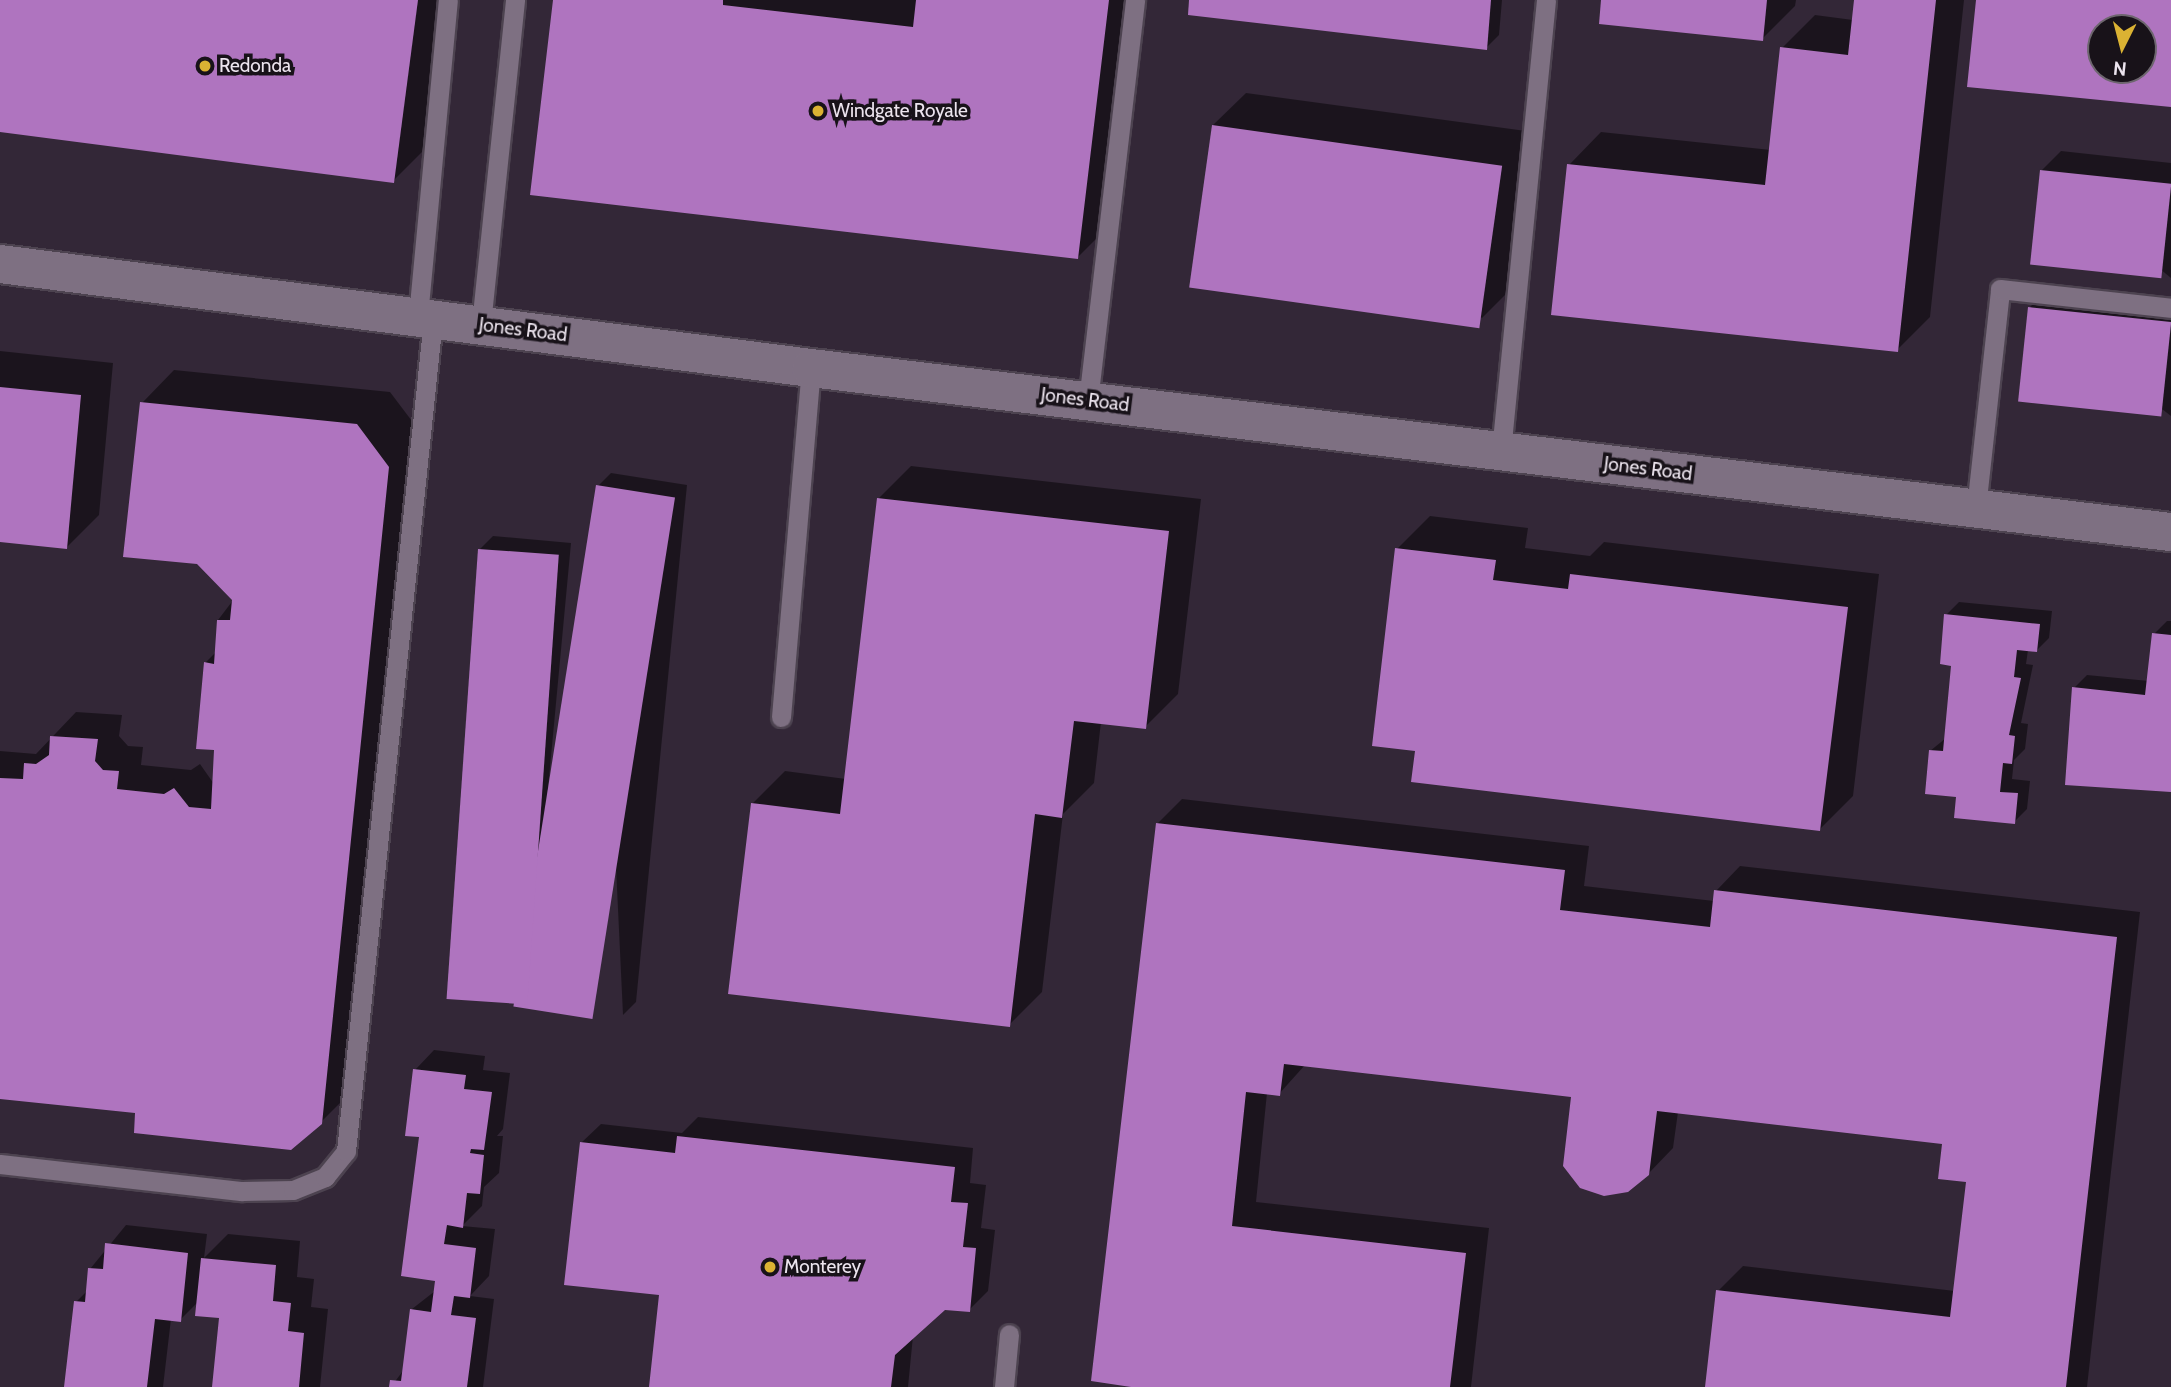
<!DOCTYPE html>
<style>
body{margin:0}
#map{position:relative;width:2171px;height:1387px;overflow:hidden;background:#332737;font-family:Cabin,sans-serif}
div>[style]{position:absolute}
.shadow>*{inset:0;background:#0007}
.building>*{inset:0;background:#af74bf;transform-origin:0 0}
.roads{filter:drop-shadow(2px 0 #4d4350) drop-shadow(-2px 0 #4d4350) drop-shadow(0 2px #4d4350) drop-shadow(0 -2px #4d4350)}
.service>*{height:19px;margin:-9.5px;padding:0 9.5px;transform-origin:9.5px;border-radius:9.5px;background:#7e7082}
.minor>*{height:38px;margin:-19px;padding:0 19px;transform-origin:19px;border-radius:19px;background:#7e7082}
.dots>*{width:19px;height:19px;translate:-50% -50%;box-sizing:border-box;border:4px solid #181219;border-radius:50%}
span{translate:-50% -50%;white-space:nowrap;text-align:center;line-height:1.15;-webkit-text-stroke:7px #181219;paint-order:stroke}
.poi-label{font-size:19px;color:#ece4ee}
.left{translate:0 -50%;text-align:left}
.street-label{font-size:19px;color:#ece4ee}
.north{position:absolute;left:2087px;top:14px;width:70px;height:70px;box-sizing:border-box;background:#181219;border:2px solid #6d666e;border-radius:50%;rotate:186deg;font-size:19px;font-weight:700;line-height:28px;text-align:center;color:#ece4ee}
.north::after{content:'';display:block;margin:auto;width:24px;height:32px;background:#dbb233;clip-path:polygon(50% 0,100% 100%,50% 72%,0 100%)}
</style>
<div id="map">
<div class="shadow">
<div style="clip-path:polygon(0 0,445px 0,426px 148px,393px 181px,0 130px)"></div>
<div style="clip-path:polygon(555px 0,1137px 0,1110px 225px,1077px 258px)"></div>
<div style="clip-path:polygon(1191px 0,1502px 0,1499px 35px,1486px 48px)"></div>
<div style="clip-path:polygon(1603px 0,1796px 0,1795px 6px,1762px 39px)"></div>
<div style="clip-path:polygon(1856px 0,1964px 0,1930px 317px,1897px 350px,1569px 165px,1601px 132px,1771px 150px,1782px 48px,1815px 15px,1853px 20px)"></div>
<div style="clip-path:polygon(1246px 93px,1534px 132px,1515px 285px,1482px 318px,1213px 125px)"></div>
<div style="clip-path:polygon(2061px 151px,2171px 163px,2171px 278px,2041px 171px)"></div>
<div style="clip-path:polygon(2049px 288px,2171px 301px,2171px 416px,2030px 307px)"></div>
<div style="clip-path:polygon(0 351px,113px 363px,99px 515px,66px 548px,0 541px)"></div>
<div style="clip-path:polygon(174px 370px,390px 392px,421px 433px,354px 1089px,321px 1122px,137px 1112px,0 1098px,0 751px,36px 754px,76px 712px,122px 715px,119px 736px,128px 746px,143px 747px,141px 765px,191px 770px,200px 764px,214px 784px,216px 748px,205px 663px,216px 652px,218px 620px,234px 599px,142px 403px)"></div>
<div style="clip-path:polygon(911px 466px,1201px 499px,1178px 694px,1145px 727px,1101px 722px,1094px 783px,1063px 814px,1042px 992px,1009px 1025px,752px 804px,785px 771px,846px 779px,879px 498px)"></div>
<div style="clip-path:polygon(611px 473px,687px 485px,636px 1002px,623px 1015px,598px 486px)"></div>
<div style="clip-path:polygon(1430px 516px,1528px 528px,1525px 548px,1590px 556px,1604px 542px,1879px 574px,1853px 796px,1820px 829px,1397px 549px)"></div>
<div style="clip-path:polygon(493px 536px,571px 543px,529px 991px,516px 1004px,480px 549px)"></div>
<div style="clip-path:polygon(1959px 602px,2052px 611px,2049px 638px,2036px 651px,2028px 650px,2026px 664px,2033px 665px,2021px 723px,2028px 724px,2025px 749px,2014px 760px,2012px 779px,2030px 781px,2027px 809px,2014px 822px,1958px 795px,1930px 751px,1946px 738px,1953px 664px,1946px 615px)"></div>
<div style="clip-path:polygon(2167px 621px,2171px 621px,2171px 790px,2074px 688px,2087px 675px,2149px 681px,2154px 634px)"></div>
<div style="clip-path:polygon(1182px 799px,1589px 846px,1584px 886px,1714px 901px,1716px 891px,1740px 866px,2140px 912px,2087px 1387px,1707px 1387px,1718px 1291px,1743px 1266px,1955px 1291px,1968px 1180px,1944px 1142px,1678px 1112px,1673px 1148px,1648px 1174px,1573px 1096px,1305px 1065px,1279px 1094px,1267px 1093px,1256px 1202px,1489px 1228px,1471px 1387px,1132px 1387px,1157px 824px)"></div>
<div style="clip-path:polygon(434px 1050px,485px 1056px,483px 1070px,510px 1073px,503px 1129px,497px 1136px,503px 1136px,499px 1173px,484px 1187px,482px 1206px,462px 1226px,495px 1229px,489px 1276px,470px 1296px,494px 1299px,483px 1387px,391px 1387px,405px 1368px,412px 1309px,435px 1291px,437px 1279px,415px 1070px)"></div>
<div style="clip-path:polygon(698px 1117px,973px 1148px,970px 1183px,986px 1185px,981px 1228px,995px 1230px,988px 1291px,969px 1310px,944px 1308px,913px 1336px,908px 1387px,651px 1387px,661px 1293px,581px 1143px,601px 1124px,682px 1133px)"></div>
<div style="clip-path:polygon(126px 1225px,207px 1234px,204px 1258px,228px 1234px,300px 1241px,297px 1277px,314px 1279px,311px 1307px,328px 1309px,320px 1387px,214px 1387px,221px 1317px,199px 1301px,180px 1320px,171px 1319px,163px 1387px,66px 1387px,76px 1302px,88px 1290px,90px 1269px)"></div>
</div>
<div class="building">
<div style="clip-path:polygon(0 0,418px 0,394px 183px,0 132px)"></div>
<div style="clip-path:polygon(553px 0,723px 0,723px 5px,913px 27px,916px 0,1109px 0,1078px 259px,530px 195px)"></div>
<div style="clip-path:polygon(1189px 0,1491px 0,1487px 50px,1188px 15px)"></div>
<div style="clip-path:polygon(1601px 0,1767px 0,1763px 41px,1599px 24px)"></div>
<div style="clip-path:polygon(1854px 0,1936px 0,1898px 352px,1551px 315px,1567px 164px,1765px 185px,1780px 47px,1848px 55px)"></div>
<div style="clip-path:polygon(evenodd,1976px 0,2171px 0,2171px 107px,1967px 87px,1976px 0,2101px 28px,2143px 28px,2143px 70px,2101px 70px,2101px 28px)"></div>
<div style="left:1212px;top:125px;width:293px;height:164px;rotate:8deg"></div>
<div style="left:2040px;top:170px;width:132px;height:95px;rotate:6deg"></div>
<div style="left:2028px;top:307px;width:144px;height:95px;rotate:6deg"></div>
<div style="clip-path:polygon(0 387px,81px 395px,67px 549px,0 542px)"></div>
<div style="clip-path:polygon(140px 402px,357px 424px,389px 467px,322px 1124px,291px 1150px,134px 1133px,135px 1113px,0 1099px,0 778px,23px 779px,24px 763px,36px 764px,49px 755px,50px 736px,98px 739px,95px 761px,103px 770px,119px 771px,117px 789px,164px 794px,174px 788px,189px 807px,211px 809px,214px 750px,196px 749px,204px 662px,214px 664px,217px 620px,230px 620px,232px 600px,197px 564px,123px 557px)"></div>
<div style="left:596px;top:485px;width:80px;height:528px;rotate:9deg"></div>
<div style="clip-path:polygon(877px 498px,1169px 531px,1146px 729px,1074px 721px,1062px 818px,1035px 814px,1010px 1027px,728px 994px,751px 803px,840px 814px)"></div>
<div style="clip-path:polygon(1395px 548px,1496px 560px,1493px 580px,1568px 589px,1570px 574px,1848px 607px,1820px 831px,1411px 782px,1415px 751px,1372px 746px)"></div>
<div style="left:478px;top:549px;width:81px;height:451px;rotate:4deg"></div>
<div style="clip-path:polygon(1944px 614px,2040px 624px,2037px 652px,2017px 650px,2014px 677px,2021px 678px,2009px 735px,2015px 736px,2012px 764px,2003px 763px,2000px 792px,2018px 793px,2015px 824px,1954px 818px,1956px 797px,1925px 794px,1929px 750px,1943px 751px,1951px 666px,1940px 664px)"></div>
<div style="clip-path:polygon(2152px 633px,2171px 635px,2171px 792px,2065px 785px,2072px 687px,2145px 695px)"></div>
<div style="clip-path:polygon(1156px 823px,1565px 870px,1560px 910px,1710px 927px,1714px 890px,2117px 937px,2066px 1387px,1705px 1387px,1716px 1290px,1950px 1317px,1966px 1182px,1938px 1179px,1942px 1144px,1657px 1111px,1649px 1175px,1628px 1192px,1604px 1196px,1580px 1188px,1563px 1166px,1571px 1097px,1284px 1064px,1280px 1096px,1246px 1092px,1232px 1226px,1466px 1253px,1450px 1387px,1131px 1387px,1091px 1381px)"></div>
<div style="clip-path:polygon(413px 1069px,466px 1075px,464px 1089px,492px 1092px,484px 1150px,471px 1149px,470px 1153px,484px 1155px,480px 1194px,467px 1193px,463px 1228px,447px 1225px,444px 1244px,476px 1248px,470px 1298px,454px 1296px,451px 1315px,476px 1318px,467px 1387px,389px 1387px,390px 1380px,401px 1381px,410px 1309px,431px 1312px,435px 1281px,401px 1276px,419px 1137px,405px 1136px)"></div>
<div style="clip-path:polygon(677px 1136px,955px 1167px,951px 1202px,968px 1203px,963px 1247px,976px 1248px,970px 1312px,945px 1310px,895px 1355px,891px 1387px,649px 1387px,659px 1295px,564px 1285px,580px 1142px,675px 1153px)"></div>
<div style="clip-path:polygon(105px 1243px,188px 1253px,181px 1322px,155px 1319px,147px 1387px,64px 1387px,74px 1301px,85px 1302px,88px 1268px,103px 1269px)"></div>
<div style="clip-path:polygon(201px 1258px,276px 1265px,273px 1301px,291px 1303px,288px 1331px,304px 1333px,299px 1387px,212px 1387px,219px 1318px,195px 1316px)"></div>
</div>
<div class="roads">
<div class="service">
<div style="left:418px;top:316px;width:317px;rotate:-84.6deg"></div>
<div style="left:481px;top:324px;width:326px;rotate:-84deg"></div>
<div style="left:1088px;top:401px;width:404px;rotate:-83.3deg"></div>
<div style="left:1501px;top:451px;width:453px;rotate:-84.3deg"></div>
<div style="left:1976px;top:508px;width:220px;rotate:-83.7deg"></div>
<div style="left:2000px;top:289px;width:172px;rotate:6.3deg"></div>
<div style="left:781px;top:717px;width:350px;rotate:-85.1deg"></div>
<div style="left:0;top:1164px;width:244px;rotate:6.4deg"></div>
<div style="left:242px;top:1191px;width:51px;rotate:-1.1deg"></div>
<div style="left:293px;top:1190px;width:35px;rotate:-22deg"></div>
<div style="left:325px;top:1177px;width:33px;rotate:-51deg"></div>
<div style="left:346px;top:1151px;width:837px;rotate:-84.03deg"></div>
<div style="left:1004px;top:1387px;width:53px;rotate:-84.6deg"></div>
</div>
<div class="minor">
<div style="left:0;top:264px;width:818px;rotate:7.31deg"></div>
<div style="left:811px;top:368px;width:1370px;rotate:6.88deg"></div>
</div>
</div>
<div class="dots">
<div style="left:205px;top:66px;background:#dbb233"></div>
<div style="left:818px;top:111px;background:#dbb233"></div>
<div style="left:770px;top:1267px;background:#dbb233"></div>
</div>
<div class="poi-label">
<span class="left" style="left:219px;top:66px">Redonda</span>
<span class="left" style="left:832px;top:111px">Windgate Royale</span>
<span class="left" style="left:784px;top:1267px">Monterey</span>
</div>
<div class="street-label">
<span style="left:523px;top:330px;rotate:7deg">Jones Road</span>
<span style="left:1085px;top:400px;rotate:7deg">Jones Road</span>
<span style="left:1648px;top:469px;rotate:7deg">Jones Road</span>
</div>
<div class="north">N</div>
</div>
